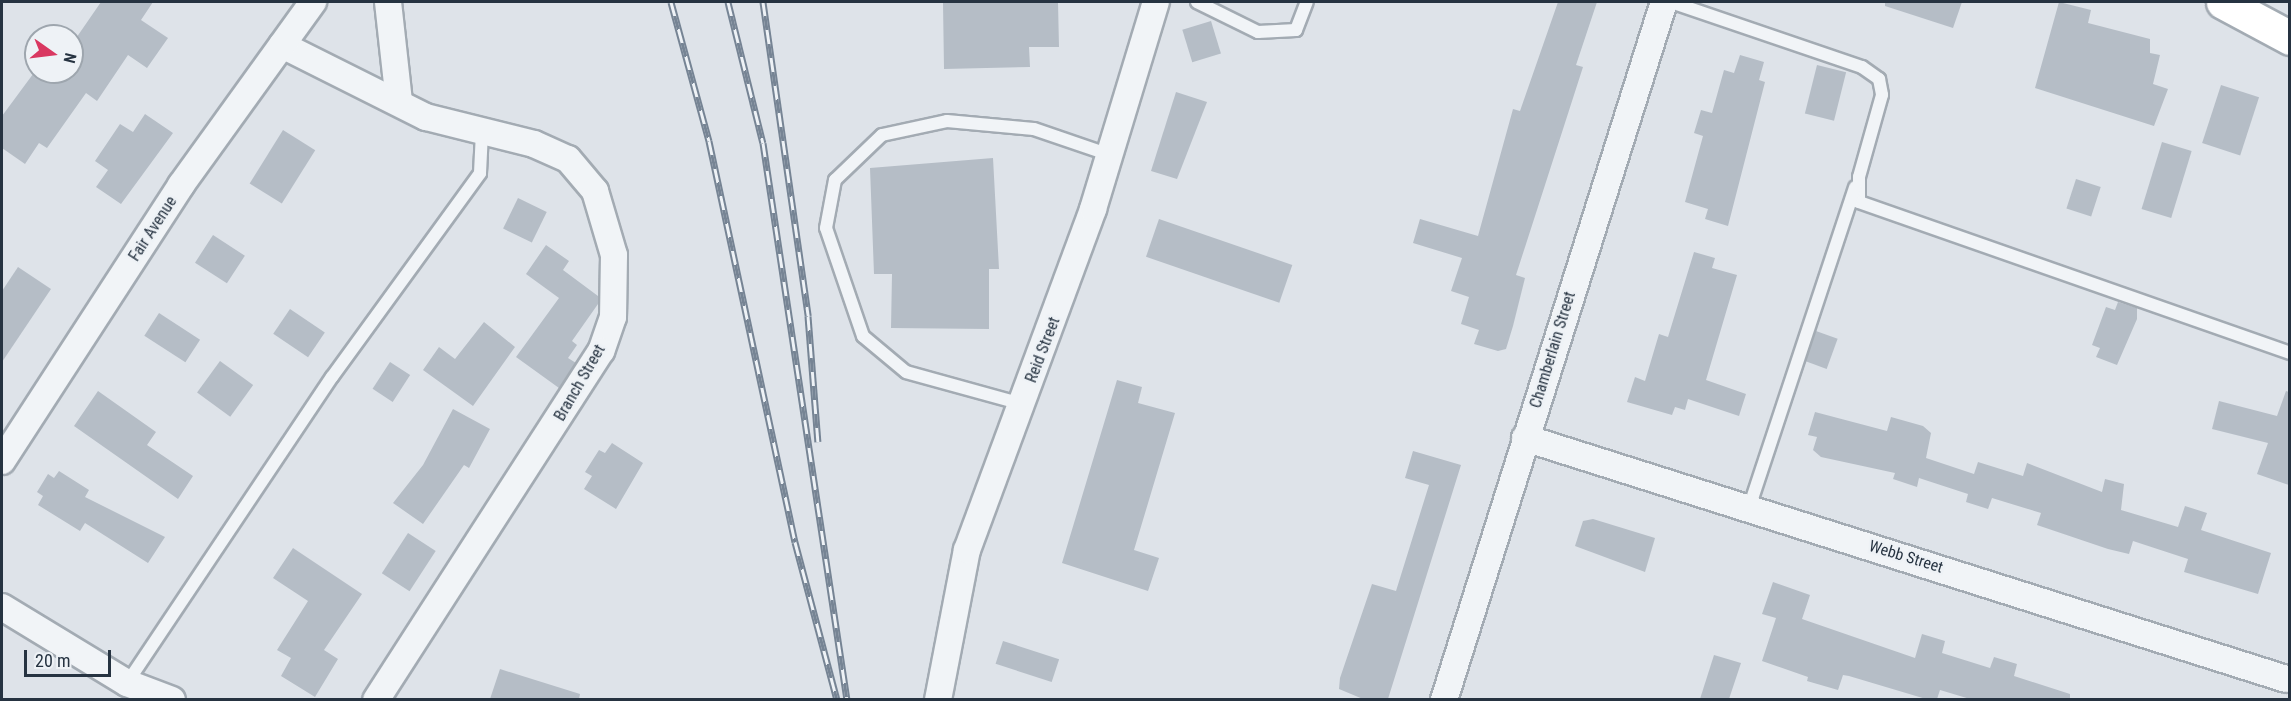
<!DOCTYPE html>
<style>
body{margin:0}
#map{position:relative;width:2291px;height:701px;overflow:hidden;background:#dee3e9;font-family:"Roboto Condensed",sans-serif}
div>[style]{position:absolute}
.building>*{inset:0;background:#b5bdc6;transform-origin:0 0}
.roads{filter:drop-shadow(2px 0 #a3abb3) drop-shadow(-2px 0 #a3abb3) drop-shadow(0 2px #a3abb3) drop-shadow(0 -2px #a3abb3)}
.lane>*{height:12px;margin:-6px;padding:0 6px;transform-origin:6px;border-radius:6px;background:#f1f4f7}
.street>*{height:26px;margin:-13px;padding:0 13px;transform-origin:13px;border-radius:13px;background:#f1f4f7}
.primary>*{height:33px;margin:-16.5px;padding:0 16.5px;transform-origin:16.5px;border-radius:16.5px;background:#fff}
.rail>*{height:7px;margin-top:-3.5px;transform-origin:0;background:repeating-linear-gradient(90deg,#eef2f6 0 14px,#768494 0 28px);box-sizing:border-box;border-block:2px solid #768494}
span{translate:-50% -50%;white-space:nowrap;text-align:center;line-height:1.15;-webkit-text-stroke:5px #eef2f6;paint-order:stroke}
.street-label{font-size:16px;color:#263341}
.frame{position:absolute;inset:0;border:3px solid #263341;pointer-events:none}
.north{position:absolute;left:24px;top:24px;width:60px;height:60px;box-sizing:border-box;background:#eef2f6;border:2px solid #9ea6ae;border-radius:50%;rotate:104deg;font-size:16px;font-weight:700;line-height:24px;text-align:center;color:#263341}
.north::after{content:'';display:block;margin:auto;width:21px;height:27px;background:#d93861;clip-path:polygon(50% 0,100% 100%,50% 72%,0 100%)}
.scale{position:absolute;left:24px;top:650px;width:87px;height:27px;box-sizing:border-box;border:3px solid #263341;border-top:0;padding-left:8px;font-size:18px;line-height:21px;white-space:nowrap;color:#263341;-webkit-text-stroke:4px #eef2f6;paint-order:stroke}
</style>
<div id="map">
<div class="building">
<div style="clip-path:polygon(101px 2px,153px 2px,141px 20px,168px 38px,147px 68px,128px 55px,97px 101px,86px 93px,47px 148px,39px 143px,25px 164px,2px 148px,2px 116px,36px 70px,72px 72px,72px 44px)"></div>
<div style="clip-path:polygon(1058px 2px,1059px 47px,1029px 47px,1030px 67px,944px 69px,943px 3px)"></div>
<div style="clip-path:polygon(1558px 2px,1597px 2px,1576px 65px,1583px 67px,1516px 275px,1525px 278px,1513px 326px,1506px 349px,1498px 351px,1474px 344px,1479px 330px,1461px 324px,1469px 297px,1451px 291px,1462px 258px,1413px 243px,1420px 219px,1478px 236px,1513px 109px,1520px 111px)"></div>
<div style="clip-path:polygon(1885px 2px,1962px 2px,1953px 28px,1885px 6px)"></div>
<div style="clip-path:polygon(2059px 2px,2091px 10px,2088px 23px,2150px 39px,2150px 53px,2160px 55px,2153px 84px,2168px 89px,2154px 126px,2035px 88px)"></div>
<div style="left:1211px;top:21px;width:34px;height:30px;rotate:73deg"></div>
<div style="clip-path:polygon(1740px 55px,1764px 62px,1759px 80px,1765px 82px,1728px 226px,1705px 219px,1708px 209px,1685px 202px,1703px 136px,1694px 133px,1701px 110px,1712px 113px,1724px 70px,1734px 73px)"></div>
<div style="left:1817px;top:65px;width:30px;height:50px;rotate:14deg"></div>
<div style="left:2221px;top:85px;width:40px;height:61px;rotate:18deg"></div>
<div style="clip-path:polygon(1176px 92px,1207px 102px,1177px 179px,1151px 171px)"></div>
<div style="clip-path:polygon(145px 114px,173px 133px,121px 204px,96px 187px,108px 170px,95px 161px,120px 124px,133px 132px)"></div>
<div style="left:283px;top:130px;width:38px;height:63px;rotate:32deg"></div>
<div style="left:2162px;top:142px;width:31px;height:70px;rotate:17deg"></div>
<div style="clip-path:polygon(993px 158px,999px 269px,989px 269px,989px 329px,891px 328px,892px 274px,874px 274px,870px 168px)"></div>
<div style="left:2076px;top:179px;width:26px;height:31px;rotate:18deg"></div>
<div style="left:518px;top:198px;width:32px;height:34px;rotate:26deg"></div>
<div style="left:1159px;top:219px;width:141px;height:40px;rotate:19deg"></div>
<div style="left:213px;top:235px;width:38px;height:33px;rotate:33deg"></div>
<div style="clip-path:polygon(546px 245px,569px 261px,563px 270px,598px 296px,598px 304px,572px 341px,577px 345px,568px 358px,576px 363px,559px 388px,516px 357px,559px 298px,526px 274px)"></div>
<div style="clip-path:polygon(1694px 252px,1715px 258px,1712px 268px,1737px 275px,1706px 380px,1746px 394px,1739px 416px,1688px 399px,1685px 410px,1675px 407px,1672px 415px,1627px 402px,1635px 377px,1645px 381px,1659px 334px,1668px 337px)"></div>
<div style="clip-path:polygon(18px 267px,51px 289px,2px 362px,2px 291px)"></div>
<div style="clip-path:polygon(2118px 302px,2137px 308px,2137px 319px,2117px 365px,2096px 357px,2100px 348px,2092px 345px,2106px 307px,2115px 310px)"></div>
<div style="left:290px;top:309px;width:42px;height:30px;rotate:34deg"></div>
<div style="left:159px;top:313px;width:49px;height:27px;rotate:33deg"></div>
<div style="clip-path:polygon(484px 322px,515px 347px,473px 406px,423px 370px,439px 347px,455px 359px)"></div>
<div style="left:1816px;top:331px;width:23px;height:32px;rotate:20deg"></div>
<div style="left:220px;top:361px;width:41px;height:39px;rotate:36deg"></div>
<div style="left:390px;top:362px;width:24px;height:32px;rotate:33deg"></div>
<div style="clip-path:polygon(1117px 380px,1142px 387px,1138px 403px,1175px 413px,1134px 550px,1159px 558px,1148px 591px,1062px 563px)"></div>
<div style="clip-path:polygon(98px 391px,156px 432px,147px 445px,193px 476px,178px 499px,74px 426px)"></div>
<div style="clip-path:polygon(2286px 391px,2289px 392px,2289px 485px,2257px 474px,2268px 443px,2212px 429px,2219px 401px,2277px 416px)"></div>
<div style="clip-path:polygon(453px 409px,490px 429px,469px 468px,464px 465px,423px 524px,393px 503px,423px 465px)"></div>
<div style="clip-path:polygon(1815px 412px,1887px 431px,1891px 417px,1923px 426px,1931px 433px,1926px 458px,1974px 474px,1978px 462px,2023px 476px,2027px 463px,2102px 492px,2105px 479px,2124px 484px,2121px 510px,2178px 527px,2185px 506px,2207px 513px,2201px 530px,2271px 553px,2258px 594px,2184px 572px,2188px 559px,2133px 541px,2129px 554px,2108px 549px,2037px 525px,2041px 513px,1992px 498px,1988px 509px,1966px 502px,1968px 494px,1919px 478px,1917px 487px,1893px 479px,1895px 473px,1821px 457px,1813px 450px,1817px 437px,1808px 435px)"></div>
<div style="clip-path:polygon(612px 443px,643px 463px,616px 509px,584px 489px,592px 476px,585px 472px,599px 450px,605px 453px)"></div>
<div style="clip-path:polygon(1413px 451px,1461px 465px,1388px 699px,1363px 699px,1339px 689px,1340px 678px,1372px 584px,1396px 591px,1429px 485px,1405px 478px)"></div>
<div style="clip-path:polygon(59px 471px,89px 490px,85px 497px,165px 537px,148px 563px,85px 523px,80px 531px,38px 505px,43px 496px,37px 492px,48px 474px,54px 478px)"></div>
<div style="clip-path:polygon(1593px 519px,1655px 538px,1645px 572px,1575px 546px,1583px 521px)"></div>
<div style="left:408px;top:533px;width:33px;height:48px;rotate:33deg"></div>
<div style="clip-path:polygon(293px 548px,362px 594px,324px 650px,338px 659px,315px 697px,281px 676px,291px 658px,277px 650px,308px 601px,273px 578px)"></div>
<div style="clip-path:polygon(1773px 582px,1810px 595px,1802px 619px,1915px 658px,1922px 634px,1945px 641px,1942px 653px,1990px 668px,1994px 657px,2017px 664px,2014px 676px,2070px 694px,2070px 699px,1970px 699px,1940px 690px,1937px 699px,1926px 699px,1849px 676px,1843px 675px,1838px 690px,1807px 681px,1808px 677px,1762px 661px,1776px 618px,1762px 614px)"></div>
<div style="left:1003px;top:641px;width:59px;height:24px;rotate:18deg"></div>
<div style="clip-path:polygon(1714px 655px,1741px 663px,1729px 699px,1700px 699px)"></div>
<div style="clip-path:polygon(500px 669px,580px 694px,579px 699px,490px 699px)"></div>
</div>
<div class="roads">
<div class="lane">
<div style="left:1197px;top:2px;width:68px;rotate:26.2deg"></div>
<div style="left:1258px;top:32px;width:38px;rotate:-3deg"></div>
<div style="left:1296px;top:30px;width:30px;rotate:-69deg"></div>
<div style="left:1671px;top:2px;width:202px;rotate:18.8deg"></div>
<div style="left:1862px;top:67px;width:21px;rotate:35deg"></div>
<div style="left:1879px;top:79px;width:16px;rotate:79deg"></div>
<div style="left:1882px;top:95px;width:85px;rotate:105.7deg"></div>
<div style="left:1859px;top:177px;width:25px;rotate:90deg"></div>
<div style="left:1859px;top:202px;width:457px;rotate:19.3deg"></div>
<div style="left:1022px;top:404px;width:120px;rotate:-164.6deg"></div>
<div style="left:906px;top:372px;width:56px;rotate:-140.1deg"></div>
<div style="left:863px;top:336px;width:114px;rotate:-108.9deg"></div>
<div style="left:826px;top:228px;width:49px;rotate:-79.4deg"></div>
<div style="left:835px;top:180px;width:65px;rotate:-43.8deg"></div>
<div style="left:882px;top:135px;width:66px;rotate:-12.2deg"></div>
<div style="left:947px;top:121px;width:87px;rotate:5.3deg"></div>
<div style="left:1034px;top:129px;width:80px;rotate:18.9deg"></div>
<div style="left:1749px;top:508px;width:338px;rotate:-71.7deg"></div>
<div style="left:127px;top:683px;width:368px;rotate:-56.2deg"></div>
<div style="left:332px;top:377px;width:252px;rotate:-54deg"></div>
<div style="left:480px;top:173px;width:41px;rotate:-87.2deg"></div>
</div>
<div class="street">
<div style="left:388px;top:2px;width:101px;rotate:83.7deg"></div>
<div style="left:282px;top:45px;width:161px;rotate:26.6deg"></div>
<div style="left:426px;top:117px;width:111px;rotate:14deg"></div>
<div style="left:534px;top:144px;width:37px;rotate:24deg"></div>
<div style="left:568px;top:159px;width:42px;rotate:49.8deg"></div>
<div style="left:595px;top:191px;width:67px;rotate:73.5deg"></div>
<div style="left:614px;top:255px;width:62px;rotate:90.9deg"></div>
<div style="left:613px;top:317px;width:36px;rotate:109deg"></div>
<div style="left:601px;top:351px;width:415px;rotate:122.8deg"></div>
<div style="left:1525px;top:438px;width:798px;rotate:17.57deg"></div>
<div style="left:2px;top:461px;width:329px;rotate:-57deg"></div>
<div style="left:181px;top:185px;width:226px;rotate:-54.2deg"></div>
<div style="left:2px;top:607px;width:146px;rotate:31.3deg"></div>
<div style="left:127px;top:683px;width:48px;rotate:20.7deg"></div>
<div style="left:938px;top:700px;width:153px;rotate:-79.1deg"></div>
<div style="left:967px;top:550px;width:364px;rotate:-69.7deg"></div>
<div style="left:1093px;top:209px;width:216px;rotate:-73.1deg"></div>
<div style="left:1444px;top:700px;width:732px;rotate:-72.51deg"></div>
</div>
<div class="primary">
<div style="left:2223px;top:2px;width:76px;rotate:28.2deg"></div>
</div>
</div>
<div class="rail">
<div style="left:671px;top:2px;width:144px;rotate:74.7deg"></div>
<div style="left:709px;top:141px;width:410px;rotate:77.9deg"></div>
<div style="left:795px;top:542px;width:163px;rotate:75.1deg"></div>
<div style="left:728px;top:2px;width:145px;rotate:76.1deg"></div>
<div style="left:763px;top:143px;width:563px;rotate:81.42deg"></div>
<div style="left:763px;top:2px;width:317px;rotate:81.8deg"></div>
<div style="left:808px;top:316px;width:126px;rotate:85.5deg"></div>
</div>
<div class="street-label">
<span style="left:153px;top:229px;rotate:-57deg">Fair Avenue</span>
<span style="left:1043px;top:350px;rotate:-69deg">Reid Street</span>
<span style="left:1553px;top:350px;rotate:-73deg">Chamberlain Street</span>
<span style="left:580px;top:383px;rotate:-60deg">Branch Street</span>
<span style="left:1906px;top:557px;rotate:17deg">Webb Street</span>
</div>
<div class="frame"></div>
<div class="north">N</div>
<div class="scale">20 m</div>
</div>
